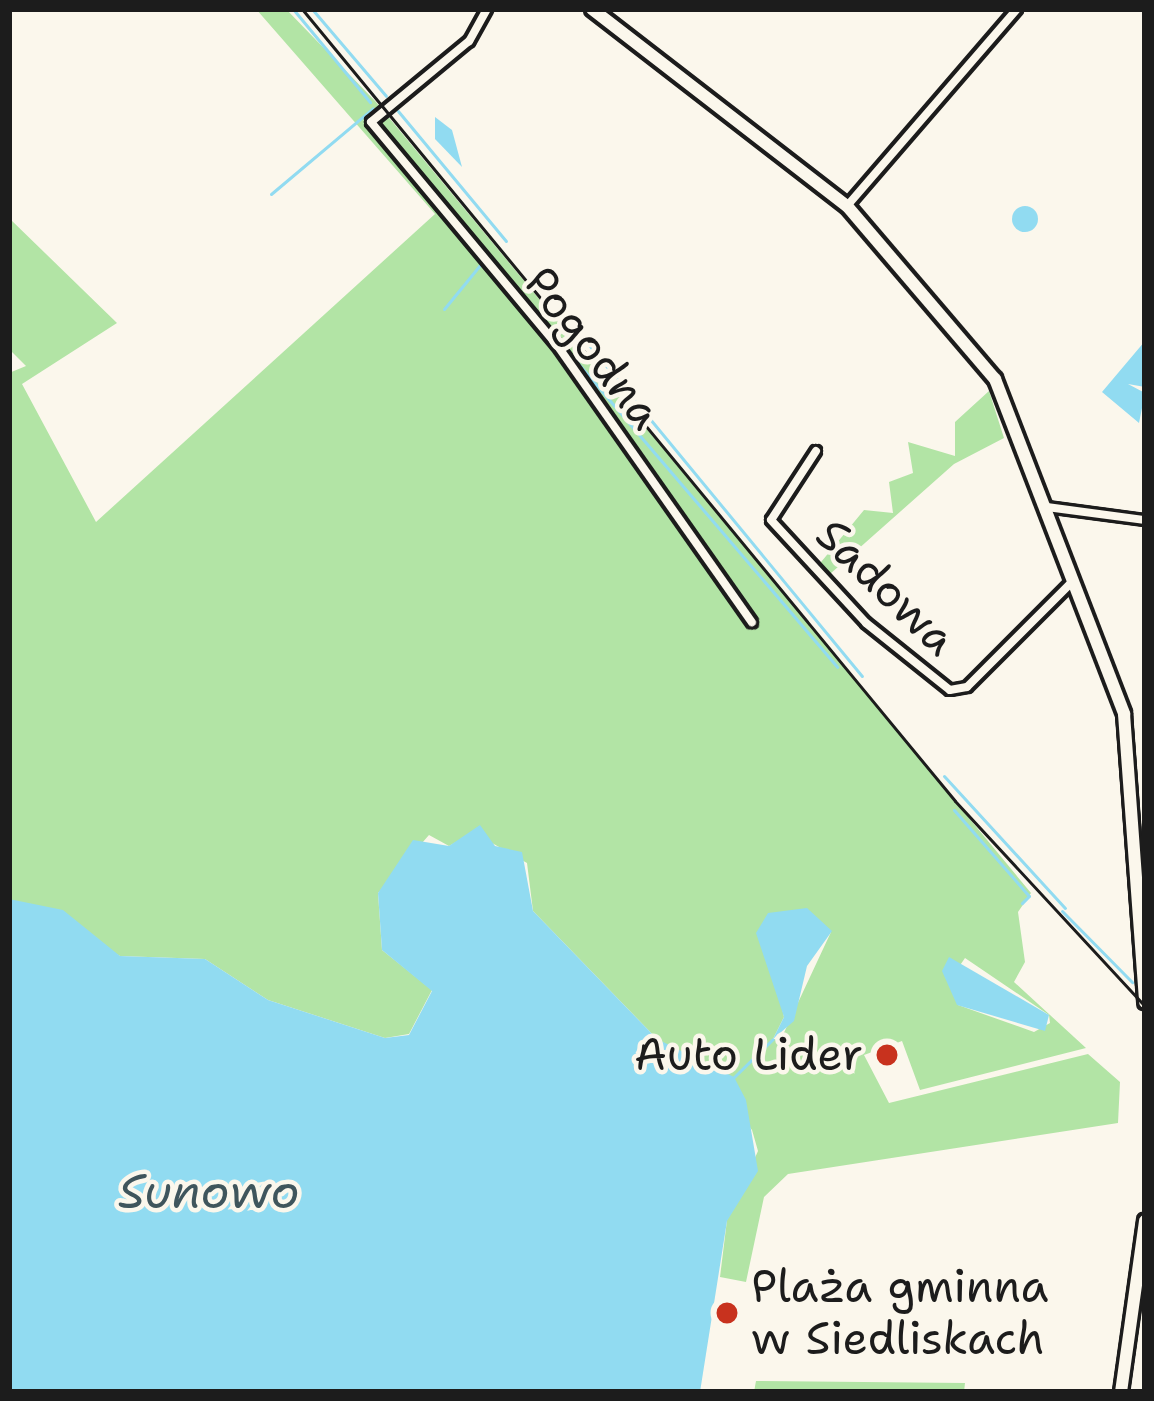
<!DOCTYPE html>
<meta charset="utf-8">
<style>
body{margin:0}
#map{position:relative;width:1154px;height:1401px;overflow:hidden;background:#fbf7ec;font-family:"Shantell Sans",sans-serif}
div>[style]{position:absolute}
.green>*{inset:0;background:#b2e4a5}
.water>*{inset:0;background:#91dbf1}
.round{border-radius:50%}
.stream>*{height:3px;margin:-1.5px;padding:0 1.5px;transform-origin:1.5px;border-radius:1.5px;background:#91dbf1}
.roads{filter:drop-shadow(3px 0 #1c1c1c) drop-shadow(-3px 0 #1c1c1c) drop-shadow(0 3px #1c1c1c) drop-shadow(0 -3px #1c1c1c)}
.minor>*{height:8px;margin:-4px;padding:0 4px;transform-origin:4px;border-radius:4px;background:#fbf7ec}
.secondary>*{height:12px;margin:-6px;padding:0 6px;transform-origin:6px;border-radius:6px;background:#fbf7ec}
.rail>*{height:3px;margin:-1.5px;padding:0 1.5px;transform-origin:1.5px;border-radius:1.5px;background:#1c1c1c}
.dots>*{width:33px;height:33px;translate:-50% -50%;box-sizing:border-box;border:6px solid #fbf7ec;border-radius:50%}
span{translate:-50% -50%;white-space:nowrap;text-align:center;line-height:1.15;-webkit-text-stroke:9px #fbf7ec;paint-order:stroke}
.street-label{font-size:45px;color:#1c1c1c}
.poi-label{font-size:45px;color:#1c1c1c}
.right{translate:-100% -50%;text-align:right}
.left{translate:0 -50%;text-align:left}
.water-label{font-size:48px;color:#3f555c;font-style:italic}
.frame{position:absolute;inset:0;border:12px solid #1c1c1c;pointer-events:none}
</style>
<div id="map">
<div class="green">
<div style="clip-path:polygon(evenodd,256px 9px,286px 9px,376px 102px,1031px 893px,1018px 912px,1025px 962px,1014px 982px,1086px 1048px,920px 1090px,902px 1041px,864px 1055px,889px 1103px,1088px 1054px,1120px 1082px,1118px 1123px,788px 1174px,764px 1197px,746px 1282px,720px 1277px,727px 1220px,758px 1151px,752px 1130px,704px 1068px,657px 1039px,533px 911px,527px 863px,485px 839px,472px 833px,449px 846px,429px 835px,378px 893px,382px 950px,432px 990px,409px 1034px,385px 1038px,268px 1000px,205px 959px,120px 956px,9px 899px,9px 373px,26px 366px,9px 349px,9px 218px,117px 323px,22px 384px,96px 522px,435px 214px,256px 9px,784px 915px,831px 932px,781px 1039px,773px 1039px,784px 1017px,773px 966px,784px 915px,256px 9px,965px 958px,1049px 1015px,1050px 1023px,1034px 1032px,958px 1005px,950px 980px,965px 958px)"></div>
<div style="clip-path:polygon(989px 391px,1004px 438px,954px 464px,830px 574px,812px 573px,864px 510px,893px 513px,889px 482px,913px 473px,908px 442px,955px 456px,955px 422px)"></div>
<div style="clip-path:polygon(756px 1381px,965px 1383px,964px 1392px,754px 1392px)"></div>
</div>
<div class="water">
<div style="clip-path:polygon(435px 117px,452px 130px,462px 167px,435px 139px)"></div>
<div class="round" style="left:1012px;top:206px;width:26px;height:26px"></div>
<div style="clip-path:polygon(1145px 341px,1145px 387px,1128px 384px,1145px 393px,1139px 423px,1102px 392px)"></div>
<div style="clip-path:polygon(480px 825px,495px 846px,522px 852px,533px 911px,657px 1039px,734px 1077px,746px 1100px,758px 1171px,727px 1221px,700px 1392px,9px 1392px,9px 899px,63px 910px,120px 956px,205px 959px,268px 1000px,385px 1038px,409px 1035px,432px 991px,382px 950px,378px 893px,413px 840px,449px 846px)"></div>
<div style="clip-path:polygon(807px 908px,832px 931px,807px 966px,794px 1021px,773px 1039px,784px 1017px,756px 933px,768px 913px)"></div>
<div style="clip-path:polygon(949px 957px,1049px 1015px,1045px 1031px,957px 1005px,942px 971px)"></div>
</div>
<div class="stream">
<div style="left:293px;top:9px;width:121px;rotate:50.4deg"></div>
<div style="left:312px;top:9px;width:114px;rotate:49.6deg"></div>
<div style="left:398px;top:111px;width:169px;rotate:50.3deg"></div>
<div style="left:271px;top:194px;width:133px;rotate:-40.1deg"></div>
<div style="left:444px;top:309px;width:71px;rotate:-50.7deg"></div>
<div style="left:547px;top:327px;width:447px;rotate:49.5deg"></div>
<div style="left:575px;top:328px;width:451px;rotate:50.5deg"></div>
<div style="left:944px;top:776px;width:179px;rotate:47.5deg"></div>
<div style="left:954px;top:810px;width:114px;rotate:48.9deg"></div>
<div style="left:1029px;top:896px;width:10px;rotate:135deg"></div>
<div style="left:1062px;top:911px;width:100px;rotate:45.4deg"></div>
<div style="left:734px;top:1077px;width:54px;rotate:-44.3deg"></div>
</div>
<div class="roads">
<div class="minor">
<div style="left:487px;top:9px;width:37px;rotate:119deg"></div>
<div style="left:469px;top:41px;width:127px;rotate:140.4deg"></div>
<div style="left:371px;top:122px;width:290px;rotate:50.2deg"></div>
<div style="left:557px;top:345px;width:339px;rotate:54.9deg"></div>
<div style="left:847px;top:206px;width:260px;rotate:-49.2deg"></div>
<div style="left:816px;top:451px;width:82px;rotate:123.1deg"></div>
<div style="left:771px;top:520px;width:140px;rotate:47.3deg"></div>
<div style="left:866px;top:623px;width:107px;rotate:38.6deg"></div>
<div style="left:950px;top:690px;width:17px;rotate:-10deg"></div>
<div style="left:967px;top:687px;width:150px;rotate:-45deg"></div>
<div style="left:1047px;top:507px;width:99px;rotate:7.6deg"></div>
</div>
<div class="secondary">
<div style="left:592px;top:9px;width:322px;rotate:37.7deg"></div>
<div style="left:847px;top:206px;width:228px;rotate:49.5deg"></div>
<div style="left:995px;top:379px;width:359px;rotate:68.9deg"></div>
<div style="left:1124px;top:714px;width:289px;rotate:85.8deg"></div>
<div style="left:1121px;top:1392px;width:173px;rotate:-82deg"></div>
</div>
</div>
<div class="rail">
<div style="left:302px;top:9px;width:1026px;rotate:50.49deg"></div>
<div style="left:955px;top:801px;width:280px;rotate:47.2deg"></div>
</div>
<div class="dots">
<div style="left:887px;top:1055px;background:#c8321e"></div>
<div style="left:727px;top:1313px;background:#c8321e"></div>
</div>
<div class="street-label">
<span style="left:593px;top:348px;rotate:52deg">Pogodna</span>
<span style="left:886px;top:587px;rotate:44deg">Sadowa</span>
</div>
<div class="poi-label">
<span class="right" style="left:863px;top:1055px">Auto Lider</span>
<span class="left" style="left:751px;top:1313px">Plaża gminna<br>w Siedliskach</span>
</div>
<div class="water-label">
<span style="left:209px;top:1192px">Sunowo</span>
</div>
<div class="frame"></div>
</div>
